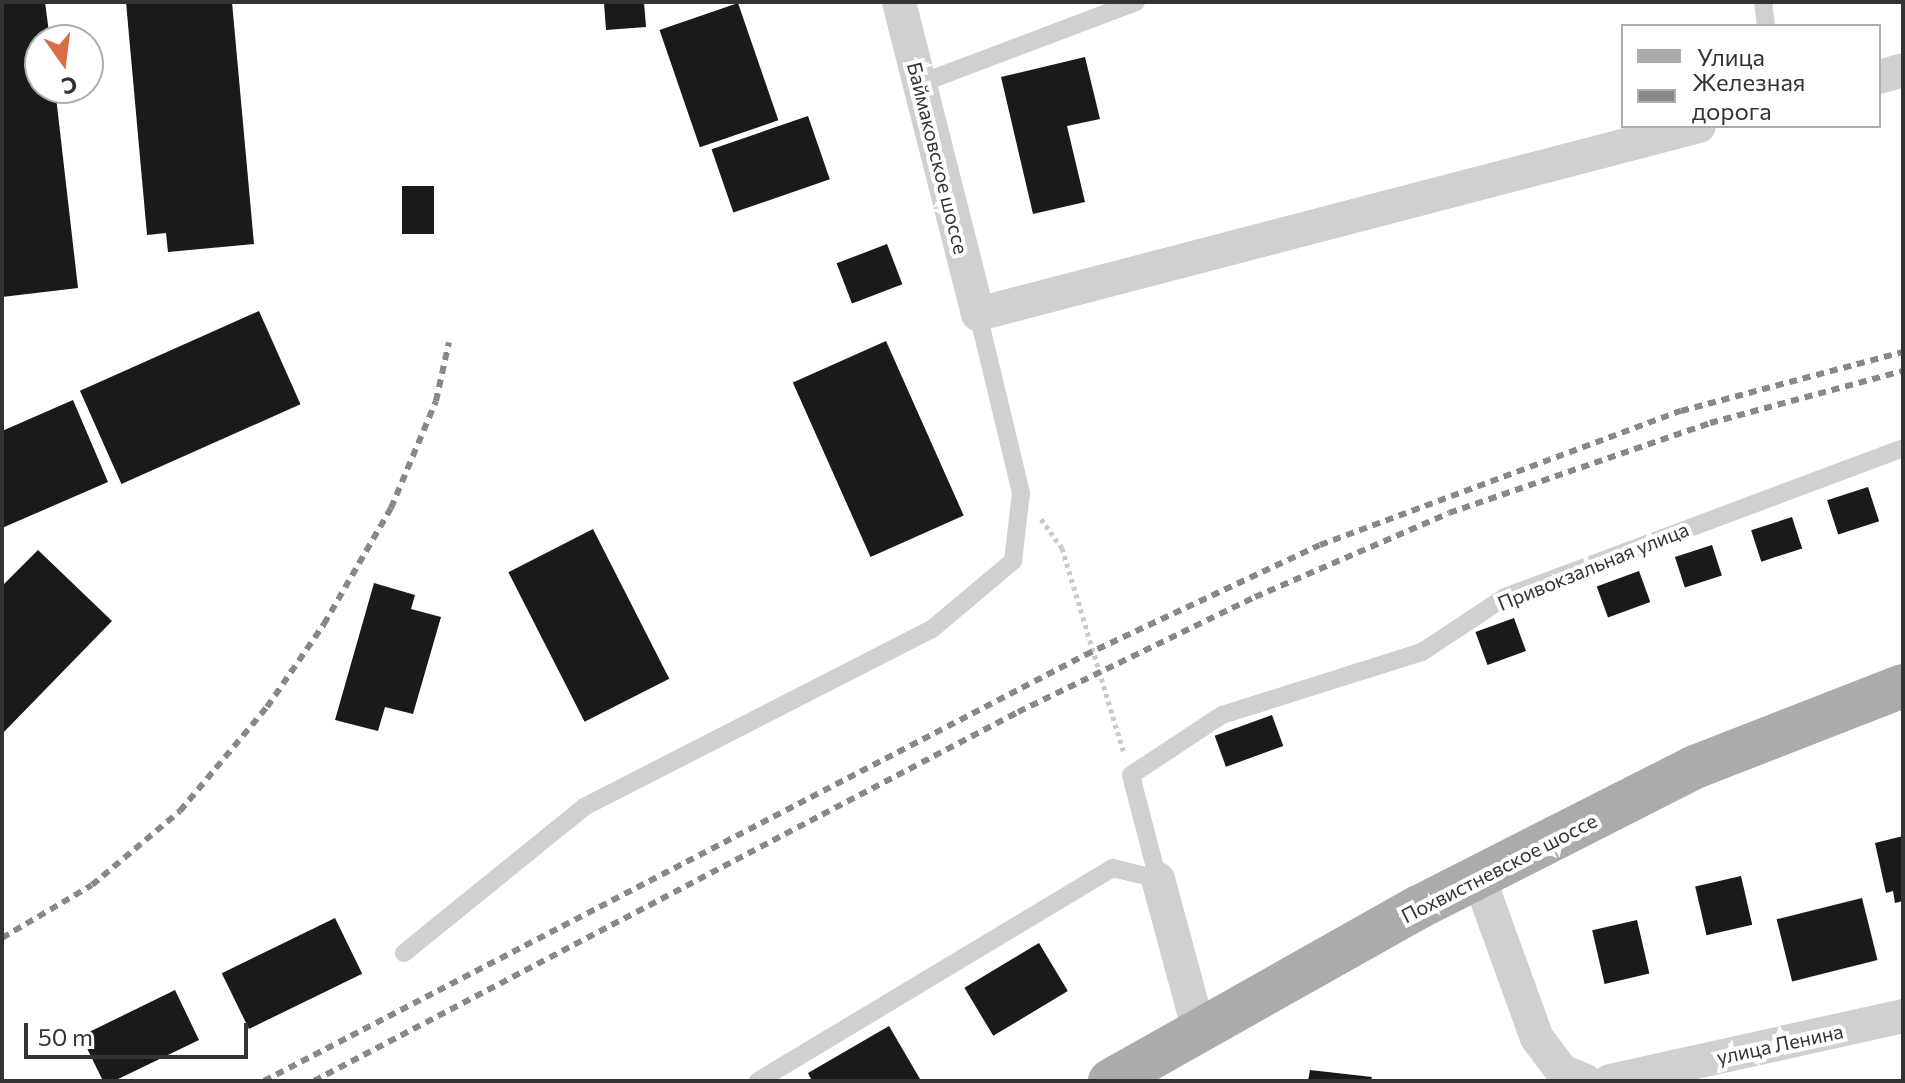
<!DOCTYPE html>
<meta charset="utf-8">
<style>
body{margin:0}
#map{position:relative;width:1905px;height:1083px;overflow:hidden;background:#fff;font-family:Commissioner,sans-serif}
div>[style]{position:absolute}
.building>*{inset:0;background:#1a1a1a;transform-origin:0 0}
.path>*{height:5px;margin-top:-2.5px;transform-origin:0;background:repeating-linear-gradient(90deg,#cacaca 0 4px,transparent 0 8px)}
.service>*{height:18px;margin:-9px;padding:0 9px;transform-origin:9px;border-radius:9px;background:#d0d0d0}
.minor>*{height:34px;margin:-17px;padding:0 17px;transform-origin:17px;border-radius:17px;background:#d0d0d0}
.primary>*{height:44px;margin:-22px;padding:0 22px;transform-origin:22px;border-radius:22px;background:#ababab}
.rail>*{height:6px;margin-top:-3px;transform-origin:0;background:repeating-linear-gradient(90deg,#888 0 8px,transparent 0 14px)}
span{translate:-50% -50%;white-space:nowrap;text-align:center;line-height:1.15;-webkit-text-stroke:8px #fff;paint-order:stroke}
.street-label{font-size:20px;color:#333}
.frame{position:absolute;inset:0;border:4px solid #333;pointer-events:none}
.legend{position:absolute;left:1621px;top:24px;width:260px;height:104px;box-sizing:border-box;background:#fff;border:2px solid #adadad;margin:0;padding:10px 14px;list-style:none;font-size:24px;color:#333}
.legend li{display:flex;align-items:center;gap:16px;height:40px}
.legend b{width:40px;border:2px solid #adadad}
.north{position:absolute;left:24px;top:24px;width:80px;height:80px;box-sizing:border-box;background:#fff;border:2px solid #adadad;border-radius:50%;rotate:166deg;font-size:22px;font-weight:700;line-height:32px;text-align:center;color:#333}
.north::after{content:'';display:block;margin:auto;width:28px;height:36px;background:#d86e46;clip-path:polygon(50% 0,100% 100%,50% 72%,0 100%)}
.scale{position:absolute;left:24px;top:1023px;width:224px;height:36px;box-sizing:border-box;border:4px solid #333;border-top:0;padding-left:10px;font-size:24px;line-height:28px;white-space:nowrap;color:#333;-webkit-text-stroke:6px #fff;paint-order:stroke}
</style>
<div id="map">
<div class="building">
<div style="clip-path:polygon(2px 2px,45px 2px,50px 40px,40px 40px,40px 88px,55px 88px,78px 288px,2px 297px)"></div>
<div style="clip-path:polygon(126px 2px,232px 2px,254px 244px,168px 252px,166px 233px,147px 235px)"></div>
<div style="clip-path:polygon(618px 2px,644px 2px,646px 27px,606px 30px,604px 3px)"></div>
<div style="left:738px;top:3px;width:124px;height:83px;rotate:71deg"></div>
<div style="clip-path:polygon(1085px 57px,1100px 119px,1067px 126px,1085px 202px,1033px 214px,1001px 77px)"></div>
<div style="left:808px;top:116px;width:67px;height:102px;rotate:71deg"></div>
<div style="left:402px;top:186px;width:32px;height:48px"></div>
<div style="left:887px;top:244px;width:43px;height:54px;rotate:69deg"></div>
<div style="left:259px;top:311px;width:102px;height:196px;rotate:66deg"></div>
<div style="left:886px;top:341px;width:191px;height:102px;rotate:66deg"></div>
<div style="clip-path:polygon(73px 400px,108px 482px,2px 528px,2px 431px)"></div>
<div style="left:1868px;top:487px;width:36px;height:43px;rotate:72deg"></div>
<div style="left:1792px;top:517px;width:33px;height:43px;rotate:72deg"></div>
<div style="left:593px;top:529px;width:168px;height:95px;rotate:63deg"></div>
<div style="left:1712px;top:545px;width:32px;height:39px;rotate:72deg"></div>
<div style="clip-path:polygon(38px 550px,112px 621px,2px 734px,2px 586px)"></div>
<div style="left:1639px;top:571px;width:33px;height:45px;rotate:70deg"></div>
<div style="clip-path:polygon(374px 583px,415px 595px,411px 609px,441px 617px,413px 714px,385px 707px,378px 731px,335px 720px)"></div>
<div style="left:1514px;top:618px;width:35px;height:41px;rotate:70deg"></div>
<div style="left:1272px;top:715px;width:33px;height:61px;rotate:70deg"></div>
<div style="clip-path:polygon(1903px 836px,1903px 901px,1895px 903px,1893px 891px,1886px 893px,1875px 843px)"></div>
<div style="left:1741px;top:876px;width:50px;height:47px;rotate:77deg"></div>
<div style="left:1862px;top:898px;width:64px;height:88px;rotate:76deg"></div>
<div style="left:335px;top:918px;width:62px;height:126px;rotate:64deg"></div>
<div style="left:1637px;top:920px;width:55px;height:46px;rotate:77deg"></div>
<div style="left:1039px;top:943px;width:56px;height:87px;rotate:59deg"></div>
<div style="clip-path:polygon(175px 990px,199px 1040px,114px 1081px,103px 1081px,81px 1036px)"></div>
<div style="clip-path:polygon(889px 1026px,920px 1079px,812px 1081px,808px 1073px)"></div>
<div style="clip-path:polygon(1310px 1070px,1372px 1077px,1371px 1081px,1308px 1081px)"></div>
</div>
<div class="path">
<div style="left:1041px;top:519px;width:36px;rotate:54deg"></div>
<div style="left:1062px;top:548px;width:214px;rotate:73.2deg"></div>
</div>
<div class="service">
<div style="left:1763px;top:2px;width:24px;rotate:83deg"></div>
<div style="left:919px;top:84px;width:232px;rotate:-20.7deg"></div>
<div style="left:404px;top:953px;width:232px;rotate:-39deg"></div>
<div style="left:584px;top:807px;width:391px;rotate:-27.1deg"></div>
<div style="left:932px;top:629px;width:106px;rotate:-40deg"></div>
<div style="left:1013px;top:561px;width:68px;rotate:-83.3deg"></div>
<div style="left:1021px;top:493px;width:184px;rotate:-103.5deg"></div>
<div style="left:758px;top:1081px;width:414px;rotate:-31deg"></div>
<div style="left:1113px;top:868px;width:46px;rotate:13.7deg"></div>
<div style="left:1158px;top:879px;width:107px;rotate:-104.6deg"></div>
<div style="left:1131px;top:775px;width:109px;rotate:-33.4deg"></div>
<div style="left:1222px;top:715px;width:210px;rotate:-17.5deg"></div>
<div style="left:1422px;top:652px;width:100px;rotate:-33.5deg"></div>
<div style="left:1505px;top:597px;width:425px;rotate:-20.5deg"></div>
</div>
<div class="minor">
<div style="left:899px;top:2px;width:322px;rotate:75.8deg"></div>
<div style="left:978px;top:314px;width:745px;rotate:-14.61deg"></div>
<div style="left:1879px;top:77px;width:25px;rotate:-16deg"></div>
<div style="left:1479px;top:878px;width:170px;rotate:70.1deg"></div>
<div style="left:1537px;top:1038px;width:41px;rotate:52.9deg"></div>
<div style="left:1562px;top:1071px;width:25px;rotate:23deg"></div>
<div style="left:1158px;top:879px;width:157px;rotate:74.9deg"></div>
<div style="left:1610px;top:1081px;width:300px;rotate:-12.5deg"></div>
</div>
<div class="primary">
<div style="left:1110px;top:1081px;width:355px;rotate:-29.4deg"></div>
<div style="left:1419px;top:907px;width:309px;rotate:-26.9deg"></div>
<div style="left:1695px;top:767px;width:223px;rotate:-21.3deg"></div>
</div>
<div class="rail">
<div style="left:2px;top:938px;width:104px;rotate:-30.5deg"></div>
<div style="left:92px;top:885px;width:115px;rotate:-40.1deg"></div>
<div style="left:180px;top:811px;width:136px;rotate:-50.1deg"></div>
<div style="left:267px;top:707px;width:101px;rotate:-55.5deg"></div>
<div style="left:324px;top:624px;width:134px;rotate:-60deg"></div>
<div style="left:391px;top:508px;width:116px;rotate:-67.2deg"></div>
<div style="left:436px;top:401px;width:60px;rotate:-77.6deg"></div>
<div style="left:264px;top:1081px;width:925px;rotate:-27.42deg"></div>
<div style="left:1085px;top:655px;width:259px;rotate:-25.1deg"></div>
<div style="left:1320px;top:545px;width:385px;rotate:-20.4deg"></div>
<div style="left:1681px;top:411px;width:230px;rotate:-14.9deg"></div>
<div style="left:314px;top:1081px;width:795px;rotate:-27.66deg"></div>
<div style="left:1018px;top:712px;width:263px;rotate:-25.9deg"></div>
<div style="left:1255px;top:597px;width:211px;rotate:-23.4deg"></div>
<div style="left:1449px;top:513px;width:276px;rotate:-19deg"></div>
<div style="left:1710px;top:423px;width:200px;rotate:-15.1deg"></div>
</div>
<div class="street-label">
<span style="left:938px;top:158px;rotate:76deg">Баймаковское шоссе</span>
<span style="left:1593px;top:566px;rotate:-22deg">Привокзальная улица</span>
<span style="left:1499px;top:868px;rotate:-27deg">Похвистневское шоссе</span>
<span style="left:1780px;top:1044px;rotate:-12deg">улица Ленина</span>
</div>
<div class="frame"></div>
<ul class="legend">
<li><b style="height:10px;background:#ababab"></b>Улица</li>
<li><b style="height:10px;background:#888"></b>Железная дорога</li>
</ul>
<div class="north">С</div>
<div class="scale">50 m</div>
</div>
